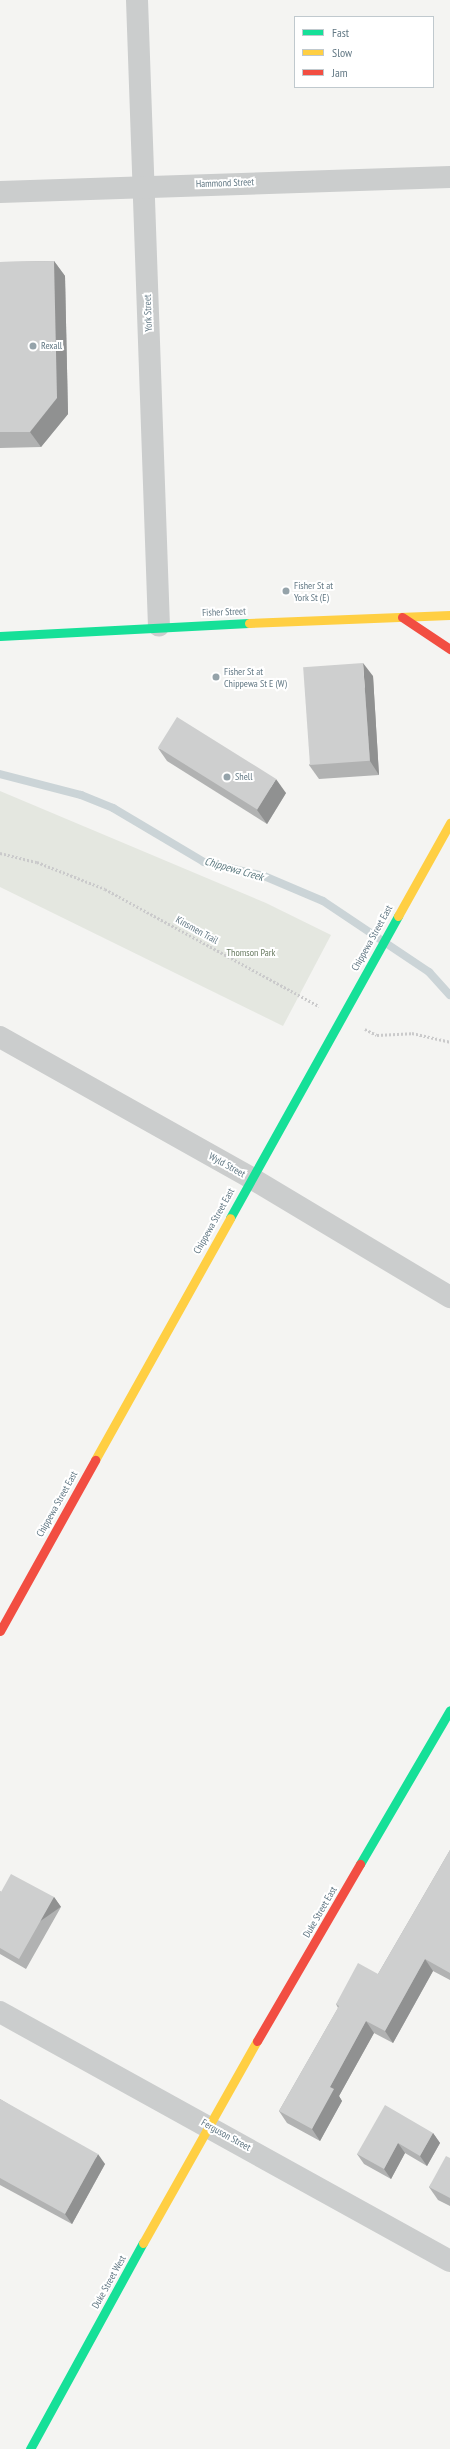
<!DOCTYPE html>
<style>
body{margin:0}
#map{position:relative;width:450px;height:2449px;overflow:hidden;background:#f4f4f2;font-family:"PT Sans Narrow",sans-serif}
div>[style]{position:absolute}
.green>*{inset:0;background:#e4e7e0}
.stream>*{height:8px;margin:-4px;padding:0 4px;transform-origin:4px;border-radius:4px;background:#cbd4d7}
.path>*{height:2.5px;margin-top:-1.25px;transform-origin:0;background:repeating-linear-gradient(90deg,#cacacb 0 2px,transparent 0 4px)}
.street>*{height:22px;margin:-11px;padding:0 11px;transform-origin:11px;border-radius:11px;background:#cbcdcd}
.fast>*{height:9px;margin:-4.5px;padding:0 4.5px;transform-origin:4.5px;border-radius:4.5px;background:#16e098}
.slow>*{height:9px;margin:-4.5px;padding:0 4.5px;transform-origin:4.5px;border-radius:4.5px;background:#ffcf43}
.jam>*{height:9px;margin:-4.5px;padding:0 4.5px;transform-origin:4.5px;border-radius:4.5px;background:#f24e42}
.wall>*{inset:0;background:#b1b2b2}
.shaded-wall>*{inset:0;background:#909191;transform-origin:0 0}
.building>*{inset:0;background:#cecfcf;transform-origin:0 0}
.dots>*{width:11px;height:11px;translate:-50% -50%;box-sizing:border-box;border:2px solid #fff;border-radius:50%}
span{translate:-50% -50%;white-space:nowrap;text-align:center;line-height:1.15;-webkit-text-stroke:4px #fff;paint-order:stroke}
.street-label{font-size:10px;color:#627884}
.poi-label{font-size:10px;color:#627884}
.left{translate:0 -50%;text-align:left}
.park-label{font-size:10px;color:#697b61}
.water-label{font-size:11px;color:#5e7b81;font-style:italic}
.legend{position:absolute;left:294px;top:16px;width:140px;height:72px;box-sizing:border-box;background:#fff;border:1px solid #c0c9ce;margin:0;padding:5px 7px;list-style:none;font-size:12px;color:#627884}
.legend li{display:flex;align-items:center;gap:8px;height:20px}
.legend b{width:20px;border:1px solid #c0c9ce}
</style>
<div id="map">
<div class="green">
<div style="clip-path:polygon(0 791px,266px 903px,331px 935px,283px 1026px,0 887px)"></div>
</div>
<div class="stream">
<div style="left:0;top:774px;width:84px;rotate:14.5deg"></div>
<div style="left:81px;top:795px;width:35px;rotate:22deg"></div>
<div style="left:113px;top:808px;width:106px;rotate:30.7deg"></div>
<div style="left:204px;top:862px;width:62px;rotate:13.1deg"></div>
<div style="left:264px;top:876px;width:64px;rotate:23deg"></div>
<div style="left:323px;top:901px;width:128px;rotate:33.8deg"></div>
<div style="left:429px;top:972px;width:31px;rotate:48deg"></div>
</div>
<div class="path">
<div style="left:0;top:853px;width:38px;rotate:14deg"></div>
<div style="left:37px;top:862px;width:73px;rotate:21.7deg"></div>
<div style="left:105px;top:889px;width:244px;rotate:28.7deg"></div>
<div style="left:365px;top:1029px;width:13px;rotate:27deg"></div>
<div style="left:377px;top:1035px;width:35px;rotate:-3deg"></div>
<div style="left:412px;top:1033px;width:39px;rotate:13deg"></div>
</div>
<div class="street">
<div style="left:137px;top:0;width:626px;rotate:87.99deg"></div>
<div style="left:0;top:192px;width:450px;rotate:-1.9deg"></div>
<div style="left:0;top:1037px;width:288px;rotate:29.3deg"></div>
<div style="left:251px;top:1178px;width:232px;rotate:30.9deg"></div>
<div style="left:0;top:2012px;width:514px;rotate:28.96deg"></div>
</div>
<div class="fast">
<div style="left:0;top:636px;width:249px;rotate:-3deg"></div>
<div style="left:230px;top:1218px;width:346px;rotate:-60.9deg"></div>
<div style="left:360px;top:1864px;width:178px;rotate:-59.7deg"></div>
<div style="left:30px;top:2449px;width:235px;rotate:-61.3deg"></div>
</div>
<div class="slow">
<div style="left:249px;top:623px;width:201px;rotate:-2.3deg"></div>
<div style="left:398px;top:916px;width:107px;rotate:-60.8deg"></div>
<div style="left:95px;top:1460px;width:277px;rotate:-60.8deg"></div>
<div style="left:143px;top:2243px;width:232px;rotate:-60.6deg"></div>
</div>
<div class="jam">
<div style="left:402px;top:617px;width:58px;rotate:33.7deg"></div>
<div style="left:0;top:1631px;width:196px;rotate:-60.9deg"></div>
<div style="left:257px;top:2041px;width:205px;rotate:-59.8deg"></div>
</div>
<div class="wall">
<div style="clip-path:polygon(54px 261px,65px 276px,68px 414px,41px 447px,0 448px,0 262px)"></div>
<div style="clip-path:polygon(373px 676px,379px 775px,319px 779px,309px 765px)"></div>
<div style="clip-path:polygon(158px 748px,286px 793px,267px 824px,167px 761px)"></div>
<div style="clip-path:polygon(450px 1850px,450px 1980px,433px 1971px,393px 2043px,374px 2033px,339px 2096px,342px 2101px,320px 2141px,287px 2123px,279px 2111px,338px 2008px,336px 2004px,378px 1974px)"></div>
<div style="clip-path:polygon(0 1891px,1px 1892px,54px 1897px,61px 1907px,26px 1969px,0 1954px)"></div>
<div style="clip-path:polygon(0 2099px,105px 2164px,72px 2224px,0 2185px)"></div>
<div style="clip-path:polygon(433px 2133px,440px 2143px,427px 2166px,405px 2153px,391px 2179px,364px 2164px,357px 2154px)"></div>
<div style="clip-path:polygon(450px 2158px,450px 2206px,438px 2200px,429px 2187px)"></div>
</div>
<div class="shaded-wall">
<div style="clip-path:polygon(54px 261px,65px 276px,68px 414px,41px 447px,30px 432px)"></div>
<div style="clip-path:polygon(363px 663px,373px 676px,379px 775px,370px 761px)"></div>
<div style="clip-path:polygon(276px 779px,286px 793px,267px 824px,257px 810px)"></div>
<div style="left:54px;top:1897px;width:12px;height:71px;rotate:55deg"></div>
<div style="clip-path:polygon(425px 1959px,433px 1971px,393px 2043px,385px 2031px)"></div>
<div style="clip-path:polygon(366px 2021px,374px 2033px,339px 2096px,342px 2101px,320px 2141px,312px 2129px,330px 2087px)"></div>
<div style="clip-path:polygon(433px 2133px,440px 2143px,427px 2166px,420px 2156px)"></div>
<div style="clip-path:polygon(398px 2143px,405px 2153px,391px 2179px,384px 2169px)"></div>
<div style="clip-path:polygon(98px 2154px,105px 2164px,72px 2224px,65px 2214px)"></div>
</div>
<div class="building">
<div style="clip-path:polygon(54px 261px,57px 398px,30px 432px,0 432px,0 262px)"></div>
<div style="left:363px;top:663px;width:98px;height:60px;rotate:86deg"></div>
<div style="left:177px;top:717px;width:117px;height:36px;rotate:32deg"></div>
<div style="clip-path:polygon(450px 1850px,450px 1973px,425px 1959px,385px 2031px,366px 2021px,330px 2087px,334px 2089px,312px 2129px,279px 2111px,339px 2006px,336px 2004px,358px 1963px,378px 1974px)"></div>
<div style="clip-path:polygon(11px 1874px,54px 1897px,19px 1959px,0 1948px,0 1891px,1px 1892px)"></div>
<div style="clip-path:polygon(0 2099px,98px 2154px,65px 2214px,0 2178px)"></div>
<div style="clip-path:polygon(385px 2105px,433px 2133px,420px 2156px,398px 2143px,384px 2169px,357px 2154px)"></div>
<div style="clip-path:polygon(446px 2156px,450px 2158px,450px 2198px,429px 2187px)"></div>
</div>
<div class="dots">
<div style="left:33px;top:346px;background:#95a3aa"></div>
<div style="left:286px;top:591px;background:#95a3aa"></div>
<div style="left:216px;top:677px;background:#95a3aa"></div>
<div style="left:227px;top:777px;background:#95a3aa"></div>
</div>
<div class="street-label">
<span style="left:225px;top:183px;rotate:-2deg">Hammond Street</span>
<span style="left:148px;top:313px;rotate:-92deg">York Street</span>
<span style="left:224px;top:612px;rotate:-2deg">Fisher Street</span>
<span style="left:197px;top:930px;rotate:29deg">Kinsmen Trail</span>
<span style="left:372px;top:938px;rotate:-61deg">Chippewa Street East</span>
<span style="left:227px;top:1165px;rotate:29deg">Wyld Street</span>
<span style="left:214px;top:1221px;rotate:-61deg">Chippewa Street East</span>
<span style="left:57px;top:1504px;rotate:-61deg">Chippewa Street East</span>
<span style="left:320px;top:1912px;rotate:-60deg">Duke Street East</span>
<span style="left:226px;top:2135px;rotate:29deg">Ferguson Street</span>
<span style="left:109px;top:2282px;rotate:-61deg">Duke Street West</span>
</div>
<div class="poi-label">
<span class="left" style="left:41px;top:346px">Rexall</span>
<span class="left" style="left:294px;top:591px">Fisher St at<br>York St (E)</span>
<span class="left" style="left:224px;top:677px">Fisher St at<br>Chippewa St E (W)</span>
<span class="left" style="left:235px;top:777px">Shell</span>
</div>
<div class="park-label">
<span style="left:251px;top:953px">Thomson Park</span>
</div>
<div class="water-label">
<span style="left:234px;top:869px;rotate:16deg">Chippewa Creek</span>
</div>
<ul class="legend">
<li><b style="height:5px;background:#16e098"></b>Fast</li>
<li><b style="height:5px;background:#ffcf43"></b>Slow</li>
<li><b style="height:5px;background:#f24e42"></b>Jam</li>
</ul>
</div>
